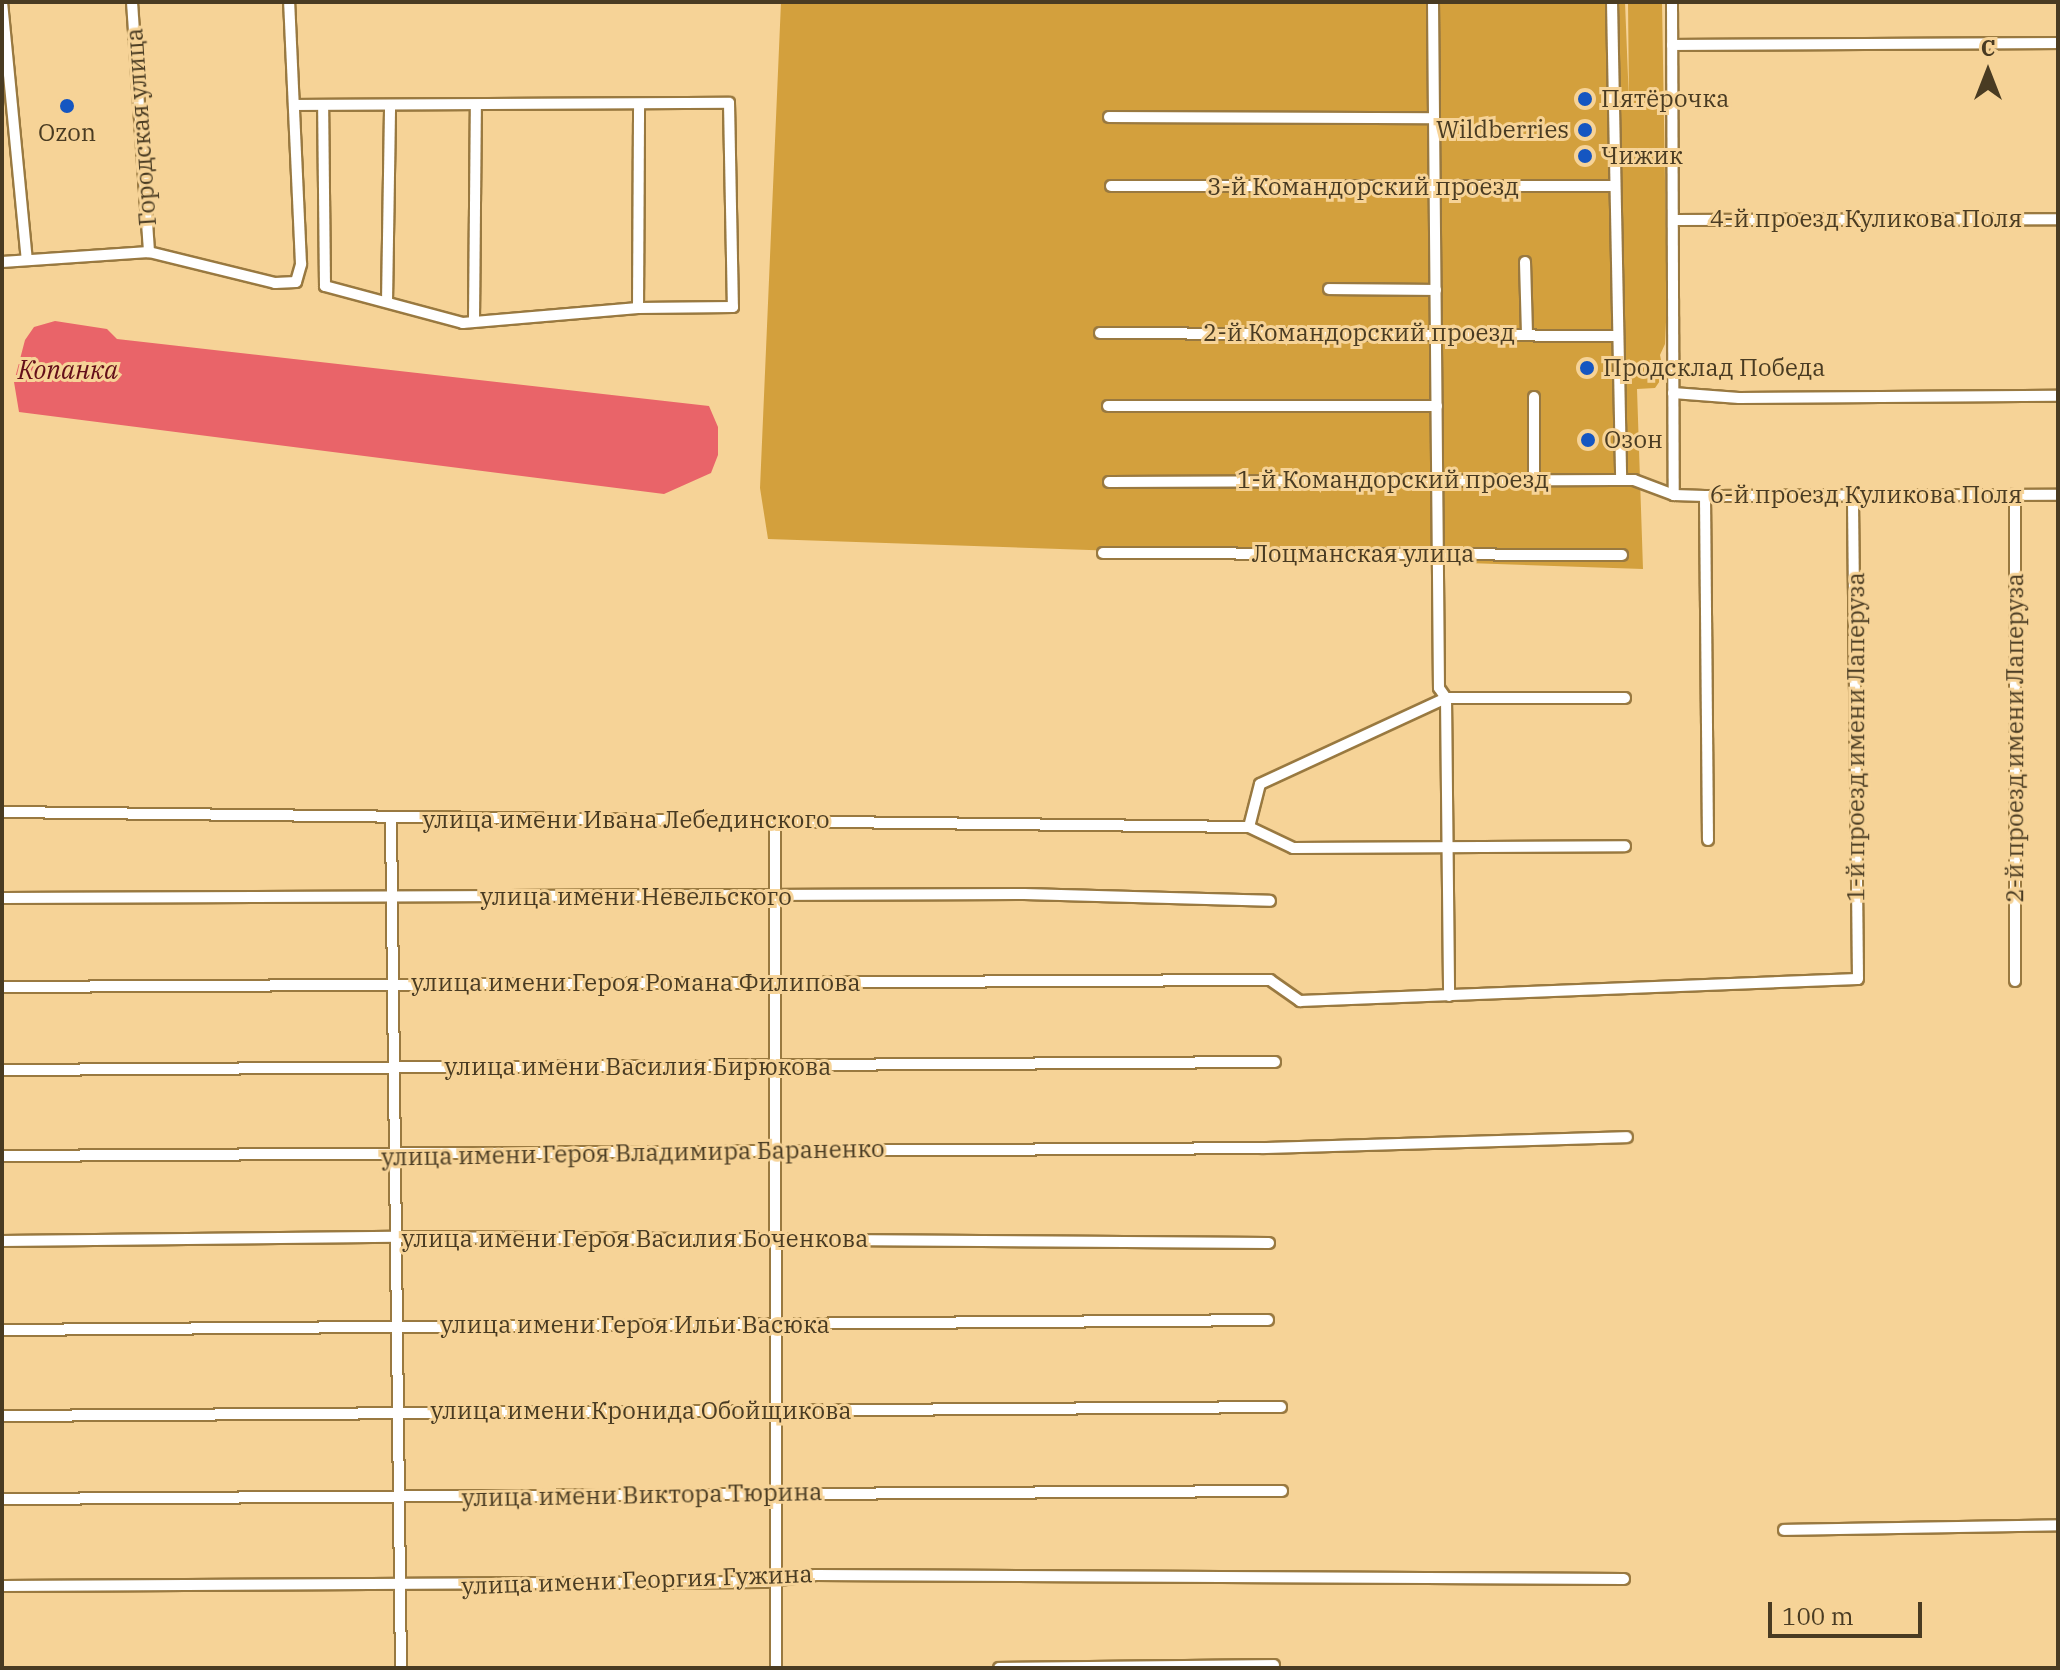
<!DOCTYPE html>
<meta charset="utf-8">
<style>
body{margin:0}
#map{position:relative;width:2060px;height:1670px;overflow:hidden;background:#f6d397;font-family:"IBM Plex Serif",serif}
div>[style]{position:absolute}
.green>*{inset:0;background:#d3a03d}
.water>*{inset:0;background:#e96469}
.roads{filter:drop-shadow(2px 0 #997940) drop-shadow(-2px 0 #997940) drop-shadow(0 2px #997940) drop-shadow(0 -2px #997940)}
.minor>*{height:10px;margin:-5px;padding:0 5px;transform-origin:5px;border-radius:5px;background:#fff}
.dots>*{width:22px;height:22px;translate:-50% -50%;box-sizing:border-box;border:4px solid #f6d397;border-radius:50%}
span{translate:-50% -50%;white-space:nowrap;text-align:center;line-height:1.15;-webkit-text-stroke:6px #f6d397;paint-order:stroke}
.poi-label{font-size:24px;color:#493b22}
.left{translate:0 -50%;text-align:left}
.right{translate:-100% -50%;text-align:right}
.street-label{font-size:24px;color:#493b22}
.water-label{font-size:26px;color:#640f1a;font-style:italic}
.frame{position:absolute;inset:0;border:4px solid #493b22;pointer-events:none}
.north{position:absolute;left:1948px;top:32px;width:80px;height:80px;-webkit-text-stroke:6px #f6d397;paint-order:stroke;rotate:0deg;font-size:22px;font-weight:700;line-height:32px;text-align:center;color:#493b22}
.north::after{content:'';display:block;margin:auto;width:28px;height:36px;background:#493b22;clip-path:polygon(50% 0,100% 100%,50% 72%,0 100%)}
.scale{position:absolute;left:1768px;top:1602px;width:154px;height:36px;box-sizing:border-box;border:4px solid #493b22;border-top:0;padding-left:10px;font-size:24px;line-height:28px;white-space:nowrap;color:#493b22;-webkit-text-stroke:6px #f6d397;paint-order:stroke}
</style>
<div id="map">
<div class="green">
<div style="clip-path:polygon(781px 2px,1625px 2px,1629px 102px,1628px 2px,1662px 2px,1667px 300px,1665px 344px,1660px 355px,1664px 375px,1655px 388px,1637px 389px,1643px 569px,768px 539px,760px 488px)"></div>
</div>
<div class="water">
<div style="clip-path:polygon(55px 321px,107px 329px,117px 339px,709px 406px,718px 427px,718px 455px,711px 473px,664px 494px,19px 412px,14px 382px,25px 340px,34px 327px)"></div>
</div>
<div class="roads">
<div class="minor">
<div style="left:2px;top:2px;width:259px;rotate:84.5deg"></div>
<div style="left:132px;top:2px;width:251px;rotate:86.1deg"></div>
<div style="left:1433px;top:2px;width:686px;rotate:89.5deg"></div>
<div style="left:1439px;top:688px;width:12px;rotate:55deg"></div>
<div style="left:1446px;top:698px;width:298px;rotate:89.4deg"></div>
<div style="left:1612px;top:2px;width:478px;rotate:88.9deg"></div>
<div style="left:1672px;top:2px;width:493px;rotate:89.8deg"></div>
<div style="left:1672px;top:45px;width:386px;rotate:-0.3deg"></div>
<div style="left:295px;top:105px;width:434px;rotate:-0.3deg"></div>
<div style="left:729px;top:103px;width:204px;rotate:88.9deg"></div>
<div style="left:733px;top:307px;width:95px;rotate:179.4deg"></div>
<div style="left:638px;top:308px;width:176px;rotate:175.1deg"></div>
<div style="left:463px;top:323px;width:143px;rotate:-165deg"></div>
<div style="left:325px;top:286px;width:180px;rotate:-90.6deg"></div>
<div style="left:1109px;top:117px;width:325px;rotate:0.2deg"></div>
<div style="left:1111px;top:186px;width:503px"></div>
<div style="left:1673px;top:220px;width:385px;rotate:-0.1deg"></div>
<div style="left:2px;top:262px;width:147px;rotate:-3.9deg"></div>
<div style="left:149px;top:252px;width:130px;rotate:13.8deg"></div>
<div style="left:275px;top:283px;width:21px;rotate:-3deg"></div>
<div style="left:296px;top:282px;width:19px;rotate:-74deg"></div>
<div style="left:301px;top:264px;width:262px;rotate:-92.6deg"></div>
<div style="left:1525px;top:262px;width:71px;rotate:88.4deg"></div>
<div style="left:1329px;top:289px;width:107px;rotate:0.5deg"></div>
<div style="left:387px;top:302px;width:196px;rotate:-89.1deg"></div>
<div style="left:638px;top:308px;width:204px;rotate:-89.7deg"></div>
<div style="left:474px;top:321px;width:216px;rotate:-89.5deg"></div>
<div style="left:1100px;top:333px;width:518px;rotate:0.33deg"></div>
<div style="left:1673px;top:393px;width:66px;rotate:4.3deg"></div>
<div style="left:1739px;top:398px;width:319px;rotate:-0.4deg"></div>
<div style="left:1534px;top:397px;width:82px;rotate:90deg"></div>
<div style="left:1108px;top:406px;width:329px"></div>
<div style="left:1109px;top:482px;width:525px;rotate:-0.22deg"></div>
<div style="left:1634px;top:480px;width:43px;rotate:20.6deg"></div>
<div style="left:1674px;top:495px;width:31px;rotate:2deg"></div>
<div style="left:1705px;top:496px;width:353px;rotate:-0.2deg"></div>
<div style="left:2015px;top:495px;width:486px;rotate:90deg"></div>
<div style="left:1705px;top:496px;width:344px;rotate:89.5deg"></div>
<div style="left:1103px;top:553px;width:519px;rotate:0.22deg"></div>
<div style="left:2px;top:812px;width:1247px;rotate:0.69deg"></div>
<div style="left:1249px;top:827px;width:49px;rotate:25.5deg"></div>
<div style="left:1293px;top:848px;width:332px;rotate:-0.3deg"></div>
<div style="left:391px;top:818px;width:850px;rotate:89.33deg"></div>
<div style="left:775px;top:821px;width:847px;rotate:89.93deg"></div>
<div style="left:1249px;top:827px;width:44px;rotate:-75.7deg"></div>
<div style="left:1260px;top:784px;width:205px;rotate:-24.8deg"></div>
<div style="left:1446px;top:698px;width:179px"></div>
<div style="left:2px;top:898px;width:1022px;rotate:-0.22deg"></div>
<div style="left:1024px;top:894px;width:246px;rotate:1.6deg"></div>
<div style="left:2px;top:987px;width:1268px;rotate:-0.32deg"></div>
<div style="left:1270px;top:980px;width:37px;rotate:35deg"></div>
<div style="left:1300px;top:1001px;width:558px;rotate:-2.26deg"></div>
<div style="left:1858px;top:979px;width:484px;rotate:-90.6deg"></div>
<div style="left:2px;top:1070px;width:1273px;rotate:-0.36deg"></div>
<div style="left:2px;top:1156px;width:1261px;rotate:-0.36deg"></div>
<div style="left:1263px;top:1148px;width:364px;rotate:-1.7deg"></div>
<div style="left:2px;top:1241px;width:394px;rotate:-0.6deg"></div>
<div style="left:396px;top:1237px;width:873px;rotate:0.39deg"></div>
<div style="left:2px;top:1330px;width:1266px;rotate:-0.45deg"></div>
<div style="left:2px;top:1416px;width:1279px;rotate:-0.4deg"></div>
<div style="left:2px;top:1499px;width:1280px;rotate:-0.36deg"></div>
<div style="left:1784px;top:1530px;width:274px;rotate:-1deg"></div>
<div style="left:2px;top:1586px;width:762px;rotate:-0.3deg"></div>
<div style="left:764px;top:1582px;width:52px;rotate:-7.7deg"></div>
<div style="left:816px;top:1575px;width:808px;rotate:0.28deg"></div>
<div style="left:999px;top:1668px;width:275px;rotate:-0.6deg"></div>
</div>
</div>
<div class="dots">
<div style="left:1585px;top:99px;background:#1556c1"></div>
<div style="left:67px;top:106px;background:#1556c1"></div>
<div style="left:1585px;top:130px;background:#1556c1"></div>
<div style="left:1585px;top:156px;background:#1556c1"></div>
<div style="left:1587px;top:368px;background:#1556c1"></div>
<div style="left:1588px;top:440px;background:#1556c1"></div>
</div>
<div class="poi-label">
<span class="left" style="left:1601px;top:99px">Пятёрочка</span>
<span class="right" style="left:1569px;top:130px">Wildberries</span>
<span style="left:67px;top:133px">Ozon</span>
<span class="left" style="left:1601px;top:156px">Чижик</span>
<span class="left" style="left:1603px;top:368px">Продсклад Победа</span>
<span class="left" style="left:1604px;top:440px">Озон</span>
</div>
<div class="street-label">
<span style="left:141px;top:127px;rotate:-94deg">Городская улица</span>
<span style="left:1363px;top:187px">3-й Командорский проезд</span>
<span style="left:1866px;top:219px">4-й проезд Куликова Поля</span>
<span style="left:1359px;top:333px">2-й Командорский проезд</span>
<span style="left:1393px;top:480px">1-й Командорский проезд</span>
<span style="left:1866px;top:495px">6-й проезд Куликова Поля</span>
<span style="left:1363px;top:554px">Лоцманская улица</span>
<span style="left:1856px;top:737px;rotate:-90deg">1-й проезд имени Лаперуза</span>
<span style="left:2015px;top:738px;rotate:-90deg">2-й проезд имени Лаперуза</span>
<span style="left:626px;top:820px">улица имени Ивана Лебединского</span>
<span style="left:636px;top:897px">улица имени Невельского</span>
<span style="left:636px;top:983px">улица имени Героя Романа Филипова</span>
<span style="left:638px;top:1067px">улица имени Василия Бирюкова</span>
<span style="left:633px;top:1153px;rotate:-1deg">улица имени Героя Владимира Бараненко</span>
<span style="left:635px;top:1239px">улица имени Героя Василия Боченкова</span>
<span style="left:635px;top:1325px">улица имени Героя Ильи Васюка</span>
<span style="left:641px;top:1411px">улица имени Кронида Обойщикова</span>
<span style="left:642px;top:1495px;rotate:-1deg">улица имени Виктора Тюрина</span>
<span style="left:637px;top:1580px;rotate:-2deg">улица имени Георгия Гужина</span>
</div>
<div class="water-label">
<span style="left:68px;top:370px">Копанка</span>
</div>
<div class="frame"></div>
<div class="north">С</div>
<div class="scale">100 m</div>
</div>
